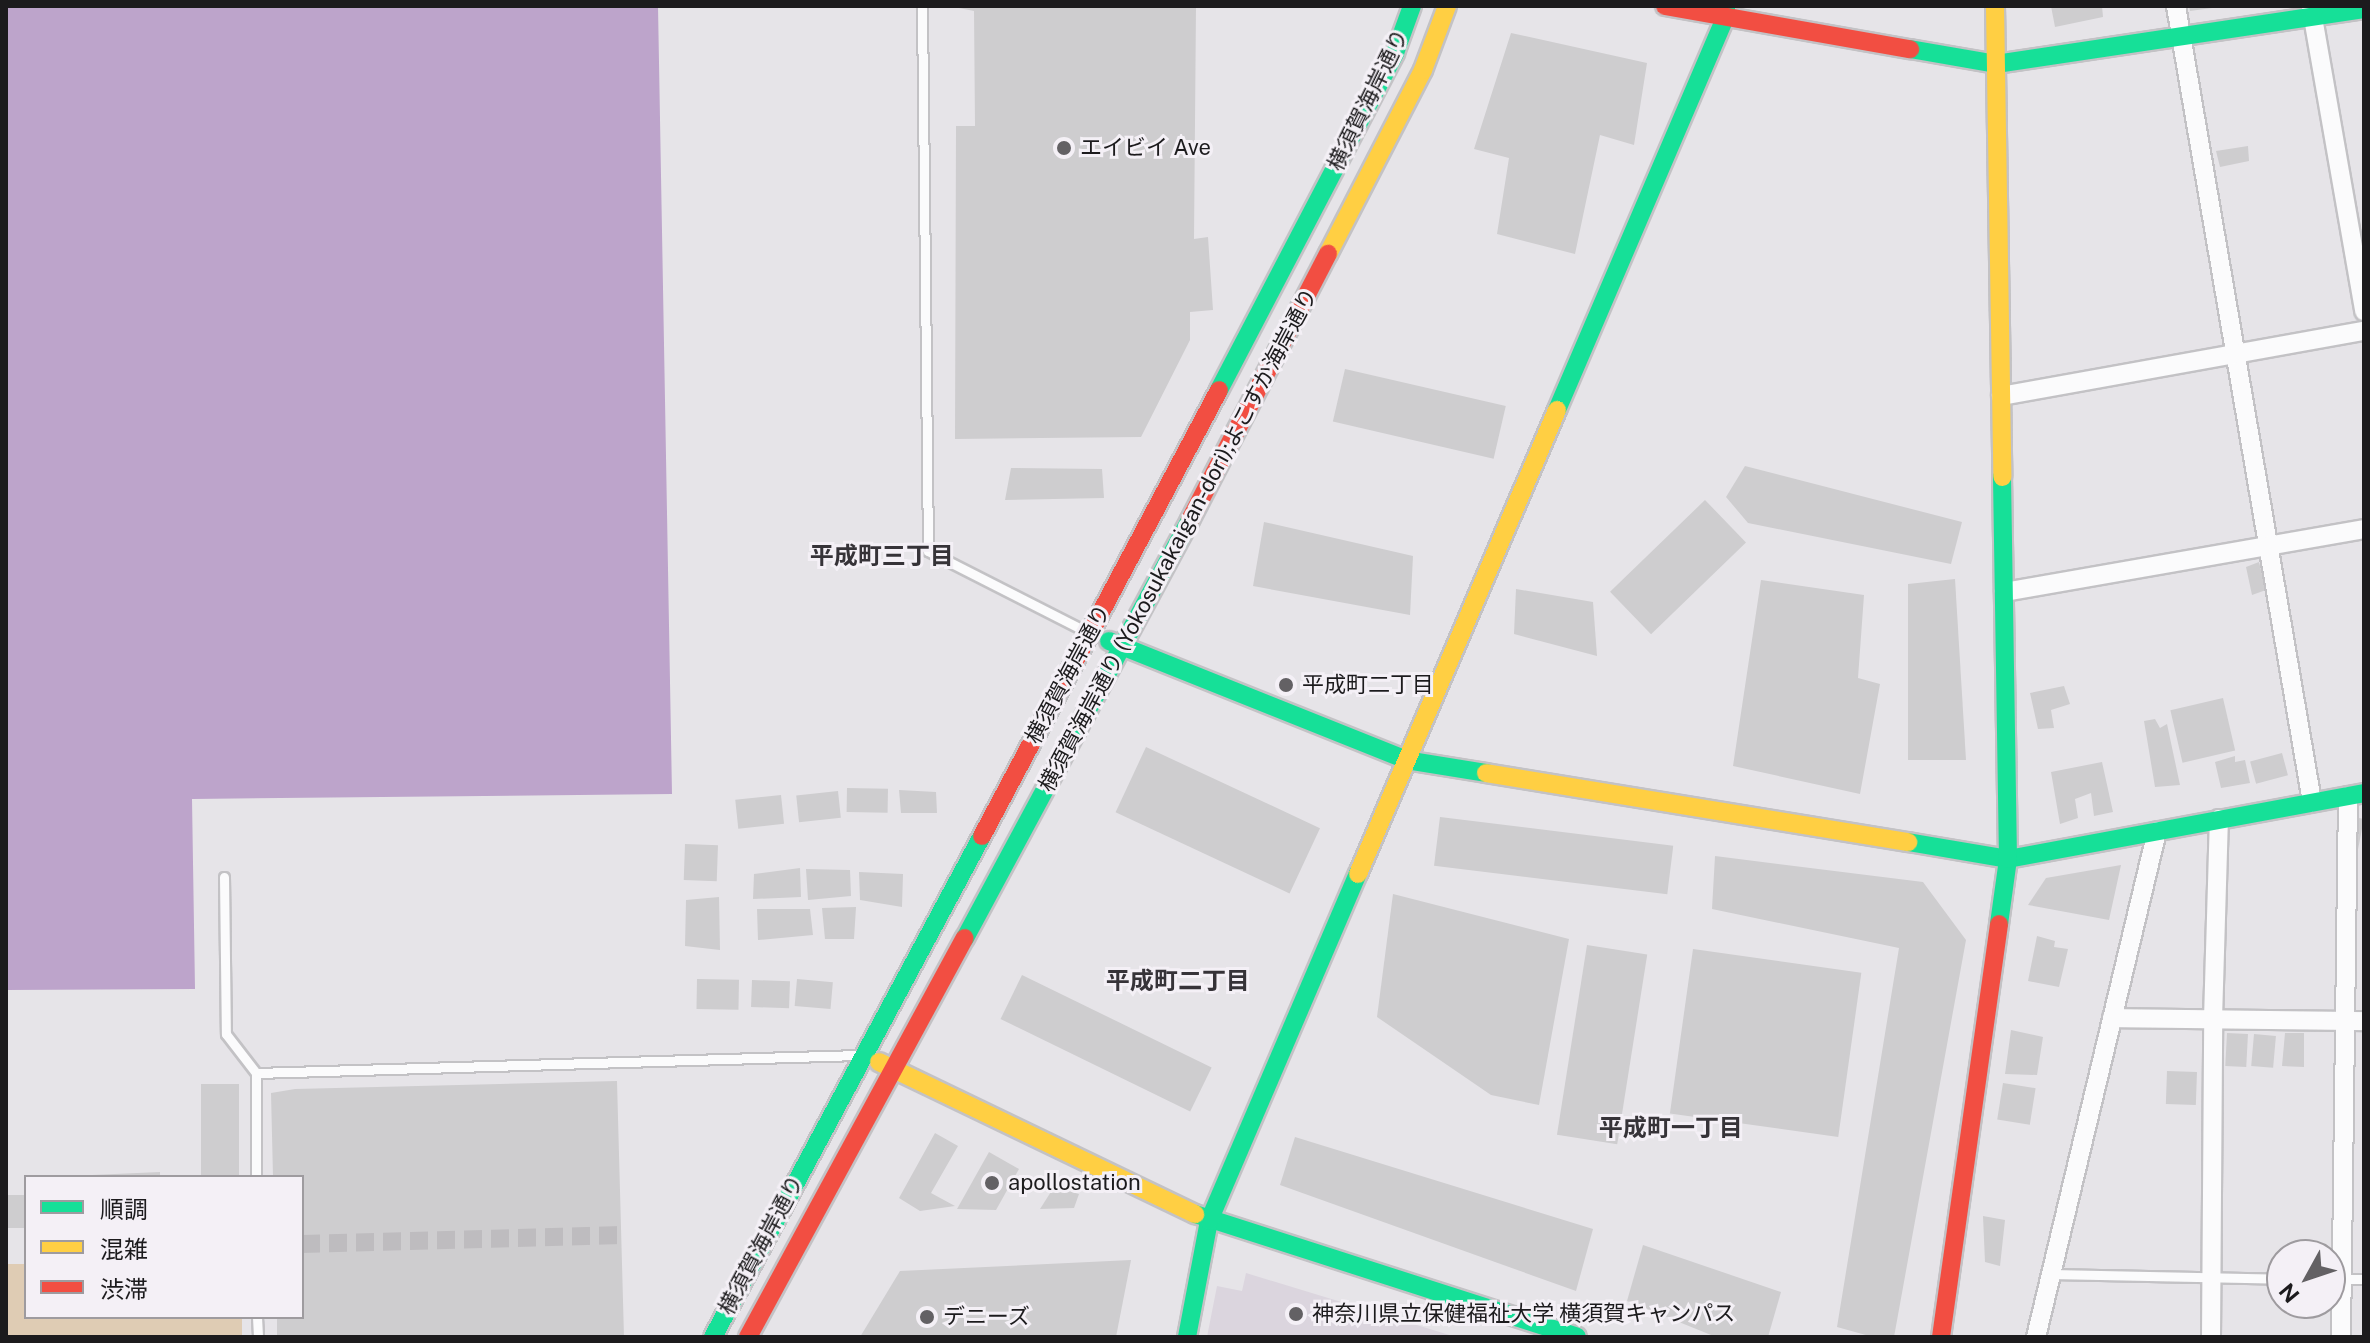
<!DOCTYPE html>
<meta charset="utf-8">
<style>
body{margin:0}
#map{position:relative;width:2370px;height:1343px;overflow:hidden;background:#e6e4e8;font-family:"Public Sans","Noto Sans JP",sans-serif}
div>[style]{position:absolute}
.built>*{inset:0;background:#dbd5de}
.green>*{inset:0;background:#dfccb4}
.water>*{inset:0;background:#bda4cb}
.building>*{inset:0;background:#cecdcf;transform-origin:0 0}
.street-tunnel>*{height:18px;margin-top:-9px;transform-origin:0;background:repeating-linear-gradient(90deg,#bebcbf 0 18px,transparent 0 27px)}
.roads{filter:drop-shadow(2px 0 #c3c2c5) drop-shadow(-2px 0 #c3c2c5) drop-shadow(0 2px #c3c2c5) drop-shadow(0 -2px #c3c2c5)}
.lane>*{height:9px;margin:-4.5px;padding:0 4.5px;transform-origin:4.5px;border-radius:4.5px;background:#fbfbfc}
.street>*{height:18px;margin:-9px;padding:0 9px;transform-origin:9px;border-radius:9px;background:#fbfbfc}
.fast>*{height:18px;margin:-9px;padding:0 9px;transform-origin:9px;border-radius:9px;background:#16e098}
.slow>*{height:18px;margin:-9px;padding:0 9px;transform-origin:9px;border-radius:9px;background:#ffcf43}
.jam>*{height:18px;margin:-9px;padding:0 9px;transform-origin:9px;border-radius:9px;background:#f24e42}
.dots>*{width:22px;height:22px;translate:-50% -50%;box-sizing:border-box;border:4px solid #f4f0f6;border-radius:50%}
span{translate:-50% -50%;white-space:nowrap;text-align:center;line-height:1.15;-webkit-text-stroke:6px #f4f0f6;paint-order:stroke}
.street-label{font-size:22px;color:#1c1b1d}
.poi-label{font-size:22px;color:#1c1b1d}
.left{translate:0 -50%;text-align:left}
.neighbourhood-label{font-size:24px;color:#363338;font-weight:700}
.frame{position:absolute;inset:0;border:8px solid #1c1b1d;pointer-events:none}
.legend{position:absolute;left:24px;top:1175px;width:280px;height:144px;box-sizing:border-box;background:#f4f0f6;border:2px solid #9e9b9f;margin:0;padding:10px 14px;list-style:none;font-size:24px;color:#1c1b1d}
.legend li{display:flex;align-items:center;gap:16px;height:40px}
.legend b{width:40px;border:2px solid #9e9b9f}
.north{position:absolute;left:2266px;top:1239px;width:80px;height:80px;box-sizing:border-box;background:#f4f0f6;border:2px solid #9e9b9f;border-radius:50%;rotate:230deg;font-size:22px;font-weight:700;line-height:32px;text-align:center;color:#1c1b1d}
.north::after{content:'';display:block;margin:auto;width:28px;height:36px;background:#636164;clip-path:polygon(50% 0,100% 100%,50% 72%,0 100%)}
</style>
<div id="map">
<div class="built">
<div style="clip-path:polygon(1246px 1273px,1456px 1337px,1207px 1337px,1217px 1286px,1242px 1291px)"></div>
</div>
<div class="green">
<div style="clip-path:polygon(6px 1264px,26px 1264px,26px 1317px,242px 1317px,242px 1337px,6px 1337px)"></div>
</div>
<div class="water">
<div style="clip-path:polygon(6px 6px,658px 6px,672px 794px,192px 799px,195px 989px,6px 990px)"></div>
</div>
<div class="building">
<div style="clip-path:polygon(949px 6px,1196px 6px,1194px 239px,1208px 237px,1213px 310px,1190px 312px,1190px 340px,1141px 437px,955px 439px,956px 126px,975px 126px,974px 11px)"></div>
<div style="clip-path:polygon(2051px 6px,2102px 6px,2103px 17px,2055px 27px)"></div>
<div style="clip-path:polygon(2189px 6px,2212px 6px,2212px 8px,2190px 11px)"></div>
<div style="clip-path:polygon(1511px 33px,1647px 63px,1634px 145px,1600px 135px,1575px 254px,1497px 234px,1509px 158px,1474px 149px)"></div>
<div style="clip-path:polygon(2248px 146px,2249px 161px,2220px 167px,2216px 151px)"></div>
<div style="left:1345px;top:369px;width:165px;height:54px;rotate:13deg"></div>
<div style="clip-path:polygon(1745px 466px,1962px 522px,1951px 564px,1748px 523px,1726px 497px)"></div>
<div style="clip-path:polygon(1011px 468px,1102px 469px,1104px 498px,1005px 500px)"></div>
<div style="left:1705px;top:500px;width:59px;height:132px;rotate:46deg"></div>
<div style="clip-path:polygon(1264px 522px,1413px 556px,1410px 615px,1253px 586px)"></div>
<div style="clip-path:polygon(2259px 562px,2266px 590px,2252px 595px,2246px 567px)"></div>
<div style="clip-path:polygon(1955px 579px,1966px 760px,1908px 760px,1908px 584px)"></div>
<div style="clip-path:polygon(1761px 580px,1864px 595px,1858px 678px,1880px 684px,1860px 794px,1733px 766px)"></div>
<div style="clip-path:polygon(1516px 589px,1593px 602px,1597px 656px,1514px 634px)"></div>
<div style="clip-path:polygon(2064px 686px,2070px 704px,2051px 710px,2054px 728px,2038px 729px,2030px 693px)"></div>
<div style="left:2223px;top:698px;width:54px;height:54px;rotate:77deg"></div>
<div style="clip-path:polygon(2155px 719px,2160px 728px,2167px 724px,2180px 785px,2155px 787px,2144px 721px)"></div>
<div style="left:1146px;top:747px;width:192px;height:72px;rotate:25deg"></div>
<div style="left:2282px;top:753px;width:23px;height:33px;rotate:75deg"></div>
<div style="clip-path:polygon(2235px 756px,2235px 762px,2245px 760px,2250px 783px,2221px 788px,2215px 762px)"></div>
<div style="clip-path:polygon(2102px 762px,2113px 812px,2094px 816px,2091px 793px,2075px 799px,2078px 818px,2060px 824px,2051px 772px)"></div>
<div style="left:847px;top:788px;width:41px;height:24px;rotate:1deg"></div>
<div style="clip-path:polygon(899px 790px,936px 792px,937px 813px,901px 813px)"></div>
<div style="left:838px;top:791px;width:27px;height:42px;rotate:84deg"></div>
<div style="left:781px;top:795px;width:29px;height:46px;rotate:84deg"></div>
<div style="left:1440px;top:817px;width:235px;height:49px;rotate:7deg"></div>
<div style="left:2359px;top:818px;width:5px;height:38px;rotate:11deg"></div>
<div style="left:685px;top:844px;width:33px;height:36px;rotate:2deg"></div>
<div style="clip-path:polygon(1715px 856px,1923px 882px,1966px 940px,1894px 1337px,1873px 1337px,1837px 1327px,1899px 948px,1712px 909px)"></div>
<div style="clip-path:polygon(2121px 865px,2109px 920px,2028px 905px,2046px 878px)"></div>
<div style="clip-path:polygon(800px 868px,801px 897px,753px 899px,754px 874px)"></div>
<div style="clip-path:polygon(806px 869px,850px 870px,851px 896px,808px 900px)"></div>
<div style="clip-path:polygon(859px 872px,903px 874px,902px 907px,860px 900px)"></div>
<div style="clip-path:polygon(1393px 894px,1569px 939px,1539px 1105px,1491px 1095px,1377px 1017px)"></div>
<div style="clip-path:polygon(719px 897px,720px 950px,685px 946px,686px 900px)"></div>
<div style="clip-path:polygon(856px 907px,854px 939px,825px 939px,822px 908px)"></div>
<div style="clip-path:polygon(757px 909px,810px 909px,813px 935px,758px 940px)"></div>
<div style="clip-path:polygon(2037px 936px,2055px 941px,2054px 947px,2068px 949px,2059px 987px,2028px 981px)"></div>
<div style="left:1587px;top:945px;width:61px;height:192px;rotate:9deg"></div>
<div style="left:1693px;top:949px;width:170px;height:166px;rotate:8deg"></div>
<div style="left:1022px;top:975px;width:211px;height:49px;rotate:26deg"></div>
<div style="left:697px;top:979px;width:42px;height:30px;rotate:1deg"></div>
<div style="left:797px;top:979px;width:36px;height:27px;rotate:5deg"></div>
<div style="left:752px;top:980px;width:38px;height:27px;rotate:2deg"></div>
<div style="clip-path:polygon(2011px 1030px,2043px 1037px,2037px 1075px,2005px 1074px)"></div>
<div style="left:2227px;top:1033px;width:21px;height:33px;rotate:3deg"></div>
<div style="clip-path:polygon(2285px 1033px,2304px 1033px,2304px 1067px,2282px 1066px)"></div>
<div style="left:2254px;top:1034px;width:22px;height:32px;rotate:5deg"></div>
<div style="left:2167px;top:1071px;width:30px;height:33px;rotate:2deg"></div>
<div style="clip-path:polygon(617px 1081px,624px 1337px,277px 1337px,277px 1317px,302px 1317px,302px 1177px,273px 1177px,271px 1093px,295px 1089px)"></div>
<div style="left:2003px;top:1083px;width:33px;height:37px;rotate:9deg"></div>
<div style="left:239px;top:1084px;width:93px;height:38px;rotate:90deg"></div>
<div style="clip-path:polygon(935px 1133px,958px 1146px,931px 1193px,955px 1206px,920px 1211px,899px 1198px)"></div>
<div style="clip-path:polygon(1295px 1137px,1593px 1229px,1576px 1291px,1280px 1185px)"></div>
<div style="clip-path:polygon(989px 1152px,1019px 1169px,996px 1210px,957px 1209px)"></div>
<div style="clip-path:polygon(160px 1172px,160px 1177px,92px 1177px,92px 1175px)"></div>
<div style="clip-path:polygon(1054px 1187px,1079px 1194px,1074px 1208px,1040px 1209px)"></div>
<div style="left:26px;top:1195px;width:33px;height:20px;rotate:90deg"></div>
<div style="clip-path:polygon(1983px 1216px,2005px 1220px,2000px 1266px,1985px 1262px)"></div>
<div style="clip-path:polygon(1643px 1245px,1781px 1292px,1768px 1337px,1716px 1337px,1627px 1301px)"></div>
<div style="clip-path:polygon(1131px 1260px,1116px 1337px,860px 1337px,900px 1271px)"></div>
</div>
<div class="street-tunnel">
<div style="left:302px;top:1244px;width:320px;rotate:-1.6deg"></div>
</div>
<div class="roads">
<div class="lane">
<div style="left:922px;top:6px;width:545px;rotate:89.37deg"></div>
<div style="left:928px;top:551px;width:178px;rotate:27deg"></div>
<div style="left:224px;top:877px;width:157px;rotate:89.3deg"></div>
<div style="left:226px;top:1034px;width:49px;rotate:52.4deg"></div>
<div style="left:256px;top:1177px;width:104px;rotate:-90deg"></div>
<div style="left:256px;top:1073px;width:604px;rotate:-1.71deg"></div>
<div style="left:2051px;top:1274px;width:231px;rotate:1.2deg"></div>
<div style="left:2330px;top:1279px;width:34px"></div>
<div style="left:257px;top:1317px;width:20px;rotate:87deg"></div>
</div>
<div class="street">
<div style="left:2176px;top:6px;width:808px;rotate:80.3deg"></div>
<div style="left:2311px;top:6px;width:310px;rotate:80.1deg"></div>
<div style="left:2001px;top:396px;width:369px;rotate:-10.2deg"></div>
<div style="left:2004px;top:592px;width:365px;rotate:-9.9deg"></div>
<div style="left:2112px;top:1018px;width:252px;rotate:0.7deg"></div>
<div style="left:2036px;top:1337px;width:520px;rotate:-76.55deg"></div>
<div style="left:2211px;top:1337px;width:318px;rotate:-89.6deg"></div>
<div style="left:2213px;top:1019px;width:200px;rotate:-88.3deg"></div>
<div style="left:2341px;top:1337px;width:541px;rotate:-89.26deg"></div>
</div>
<div class="fast">
<div style="left:1910px;top:49px;width:87px;rotate:9.9deg"></div>
<div style="left:1996px;top:64px;width:372px;rotate:-8.5deg"></div>
<div style="left:1219px;top:390px;width:380px;rotate:-62.4deg"></div>
<div style="left:1395px;top:53px;width:50px;rotate:-70.1deg"></div>
<div style="left:1557px;top:410px;width:430px;rotate:-66.8deg"></div>
<div style="left:1726px;top:15px;width:9px;rotate:-90deg"></div>
<div style="left:1109px;top:641px;width:320px;rotate:21.8deg"></div>
<div style="left:1406px;top:760px;width:81px;rotate:9.2deg"></div>
<div style="left:1908px;top:842px;width:101px;rotate:9.6deg"></div>
<div style="left:2008px;top:859px;width:362px;rotate:-10.5deg"></div>
<div style="left:1999px;top:924px;width:66px;rotate:-82.1deg"></div>
<div style="left:2008px;top:859px;width:382px;rotate:-90.9deg"></div>
<div style="left:965px;top:938px;width:475px;rotate:-61.7deg"></div>
<div style="left:1195px;top:1214px;width:401px;rotate:17.8deg"></div>
<div style="left:713px;top:1337px;width:569px;rotate:-61.77deg"></div>
<div style="left:1187px;top:1337px;width:118px;rotate:-79.3deg"></div>
<div style="left:1209px;top:1221px;width:378px;rotate:-66.8deg"></div>
</div>
<div class="slow">
<div style="left:1995px;top:6px;width:471px;rotate:89.1deg"></div>
<div style="left:1328px;top:254px;width:207px;rotate:-62.7deg"></div>
<div style="left:1423px;top:70px;width:68px;rotate:-69.4deg"></div>
<div style="left:1486px;top:773px;width:428px;rotate:9.3deg"></div>
<div style="left:1358px;top:874px;width:505px;rotate:-66.79deg"></div>
<div style="left:879px;top:1062px;width:351px;rotate:25.7deg"></div>
</div>
<div class="jam">
<div style="left:1665px;top:6px;width:249px;rotate:10deg"></div>
<div style="left:1190px;top:520px;width:300px;rotate:-62.6deg"></div>
<div style="left:982px;top:836px;width:505px;rotate:-62.01deg"></div>
<div style="left:748px;top:1337px;width:454px;rotate:-61.5deg"></div>
<div style="left:1941px;top:1337px;width:417px;rotate:-82deg"></div>
</div>
</div>
<div class="dots">
<div style="left:1064px;top:148px;background:#636164"></div>
<div style="left:1286px;top:685px;background:#636164"></div>
<div style="left:992px;top:1183px;background:#636164"></div>
<div style="left:1296px;top:1314px;background:#636164"></div>
<div style="left:927px;top:1317px;background:#636164"></div>
</div>
<div class="street-label">
<span style="left:1368px;top:100px;rotate:-64deg">横須賀海岸通り</span>
<span style="left:1178px;top:540px;rotate:-62deg">横須賀海岸通り (Yokosukakaigan-dori);よこすか海岸通り</span>
<span style="left:1068px;top:674px;rotate:-62deg">横須賀海岸通り</span>
<span style="left:761px;top:1245px;rotate:-62deg">横須賀海岸通り</span>
</div>
<div class="poi-label">
<span class="left" style="left:1080px;top:148px">エイビイ Ave</span>
<span class="left" style="left:1302px;top:685px">平成町二丁目</span>
<span class="left" style="left:1008px;top:1183px">apollostation</span>
<span class="left" style="left:1312px;top:1314px">神奈川県立保健福祉大学 横須賀キャンパス</span>
<span class="left" style="left:943px;top:1317px">デニーズ</span>
</div>
<div class="neighbourhood-label">
<span style="left:882px;top:556px">平成町三丁目</span>
<span style="left:1178px;top:981px">平成町二丁目</span>
<span style="left:1671px;top:1128px">平成町一丁目</span>
</div>
<div class="frame"></div>
<ul class="legend">
<li><b style="height:10px;background:#16e098"></b>順調</li>
<li><b style="height:10px;background:#ffcf43"></b>混雑</li>
<li><b style="height:10px;background:#f24e42"></b>渋滞</li>
</ul>
<div class="north">N</div>
</div>
